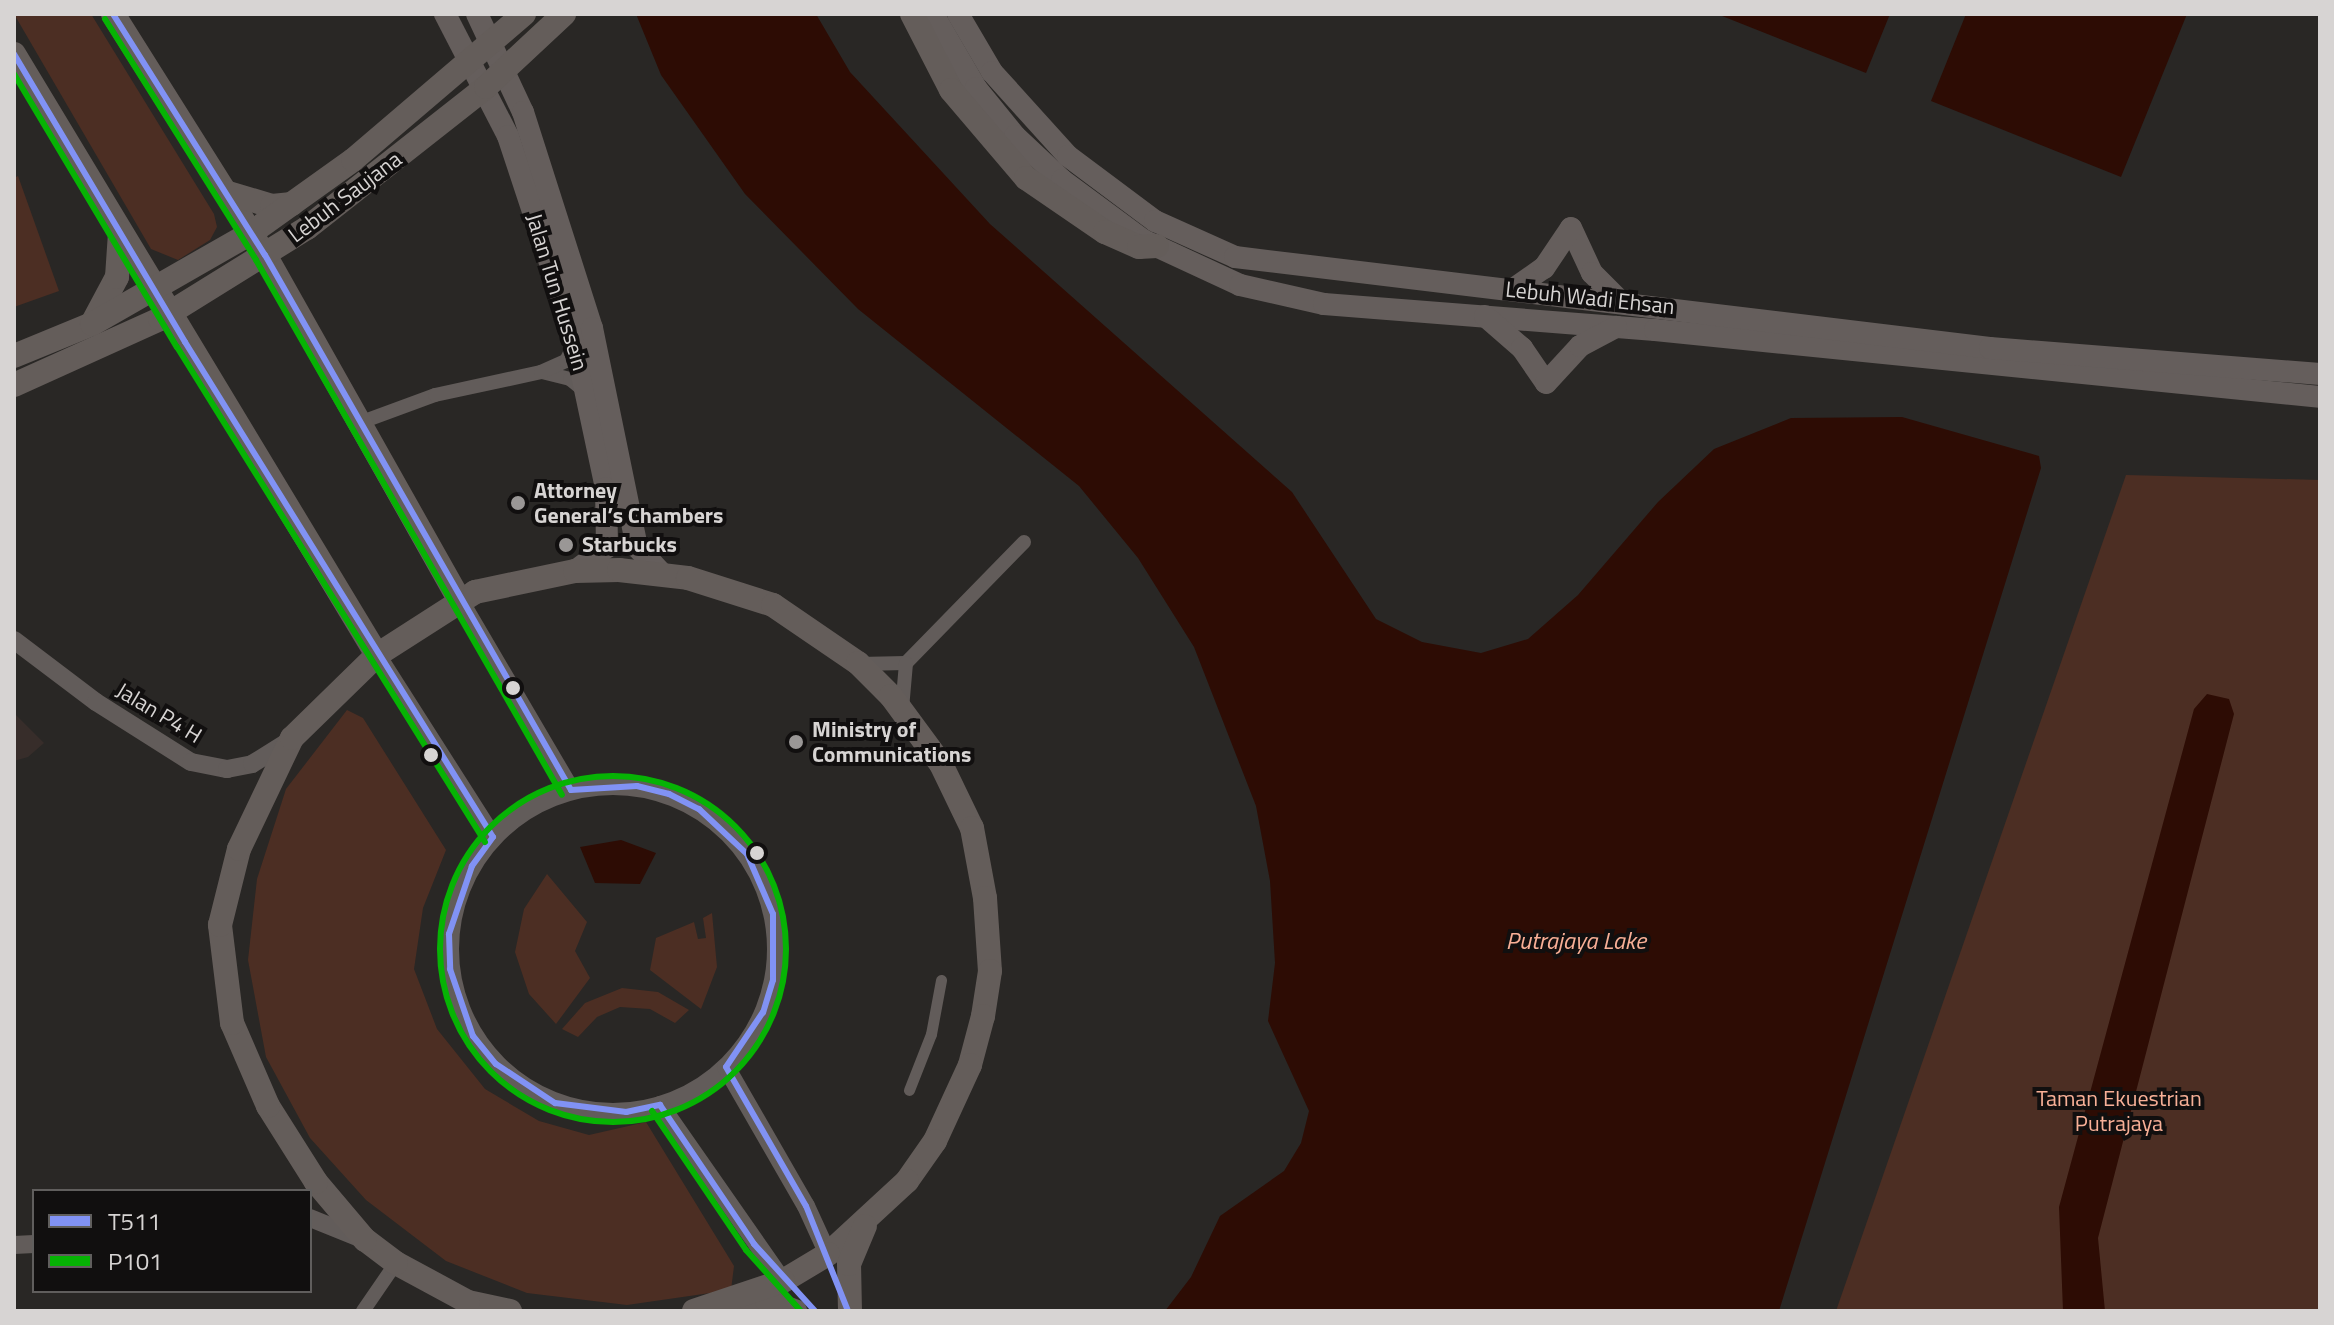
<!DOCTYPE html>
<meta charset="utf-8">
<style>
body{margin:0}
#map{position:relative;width:2334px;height:1325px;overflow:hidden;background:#292725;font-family:"Titillium Web",sans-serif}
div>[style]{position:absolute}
.built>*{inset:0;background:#372d2a}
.green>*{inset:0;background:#4c2e23}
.water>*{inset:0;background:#2d0c04}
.pedestrian>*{height:11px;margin:-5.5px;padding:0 5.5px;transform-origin:5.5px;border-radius:5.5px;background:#625c5a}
.minor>*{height:14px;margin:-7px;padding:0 7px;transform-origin:7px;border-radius:7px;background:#625c5a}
.tertiary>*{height:18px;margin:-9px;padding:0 9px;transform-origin:9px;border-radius:9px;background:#625c5a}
.tertiary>.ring{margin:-9px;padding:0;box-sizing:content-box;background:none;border:18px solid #625c5a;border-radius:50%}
.secondary>*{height:22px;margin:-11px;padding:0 11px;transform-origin:11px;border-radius:11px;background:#655e5c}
.primary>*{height:24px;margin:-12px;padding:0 12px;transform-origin:12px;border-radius:12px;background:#645d5a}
.bus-1>*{height:6px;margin:-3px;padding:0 3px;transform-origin:3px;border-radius:3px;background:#8192f4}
.bus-2>*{height:6px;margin:-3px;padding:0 3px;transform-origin:3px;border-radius:3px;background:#06b304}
.bus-2>.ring{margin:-3px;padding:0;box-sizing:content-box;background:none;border:6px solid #06b304;border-radius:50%}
.dots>*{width:22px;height:22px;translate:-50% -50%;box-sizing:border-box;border:4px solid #110f0f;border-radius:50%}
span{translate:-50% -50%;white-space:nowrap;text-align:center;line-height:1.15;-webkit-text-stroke:8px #110f0f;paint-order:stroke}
.street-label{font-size:22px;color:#d7d4d3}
.poi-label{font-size:22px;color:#d7d4d3;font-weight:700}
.left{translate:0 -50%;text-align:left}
.park-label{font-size:22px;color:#f8b097}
.water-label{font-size:24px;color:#f8af96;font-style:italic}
.frame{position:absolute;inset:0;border:16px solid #d7d4d3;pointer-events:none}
.legend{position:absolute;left:32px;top:1189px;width:280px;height:104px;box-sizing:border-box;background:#110f0f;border:2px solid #605e5d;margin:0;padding:10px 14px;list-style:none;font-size:24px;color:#d7d4d3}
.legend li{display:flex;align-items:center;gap:16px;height:40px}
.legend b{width:40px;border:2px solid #605e5d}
</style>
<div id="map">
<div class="built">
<div style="clip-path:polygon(14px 713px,44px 743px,28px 757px,14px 761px)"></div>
</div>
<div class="green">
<div style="clip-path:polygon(14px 14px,91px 14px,214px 214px,217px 227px,210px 240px,178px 260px,151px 249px)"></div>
<div style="clip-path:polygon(18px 176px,59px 291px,14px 307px,14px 178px)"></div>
<div style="clip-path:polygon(2126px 475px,2320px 480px,2320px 1311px,1836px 1311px)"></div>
<div style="clip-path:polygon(347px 710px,363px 718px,446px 850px,423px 908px,414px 969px,437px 1029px,485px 1089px,539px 1121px,589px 1135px,646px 1122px,734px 1266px,731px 1290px,627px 1305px,527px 1293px,446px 1261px,366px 1200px,310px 1138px,266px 1057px,248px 960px,257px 879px,286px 789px)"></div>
<div style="clip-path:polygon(547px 874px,587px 922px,575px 951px,590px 978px,556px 1024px,529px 994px,515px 952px,524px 909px)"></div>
<div style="clip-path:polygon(712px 913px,717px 967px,701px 1009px,650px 970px,656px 938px,694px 922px,698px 939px,706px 938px,703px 918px)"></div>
<div style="clip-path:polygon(622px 988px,658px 992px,689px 1010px,675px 1023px,650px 1009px,620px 1007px,597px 1017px,578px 1037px,562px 1029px,585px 1003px)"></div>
</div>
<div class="water">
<div style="clip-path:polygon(636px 14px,816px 14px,850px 72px,990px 224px,1292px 492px,1376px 619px,1422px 642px,1481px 653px,1528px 639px,1578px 595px,1658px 502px,1714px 449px,1791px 418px,1902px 417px,2039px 456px,2041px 468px,1779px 1311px,1165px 1311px,1191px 1277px,1220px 1216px,1284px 1171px,1301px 1143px,1309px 1111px,1268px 1021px,1275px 963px,1270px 881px,1256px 806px,1194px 647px,1138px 558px,1079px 486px,858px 309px,745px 194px,661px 75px)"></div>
<div style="clip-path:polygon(1717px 14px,1890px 14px,1866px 73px)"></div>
<div style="clip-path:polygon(1966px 14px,2187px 14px,2121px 177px,1931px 101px)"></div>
<div style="clip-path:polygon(2207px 694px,2229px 699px,2234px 714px,2098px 1238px,2105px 1311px,2063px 1311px,2059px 1207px,2194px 709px)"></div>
<div style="clip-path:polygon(621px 840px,656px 853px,640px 884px,595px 883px,580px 847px)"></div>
</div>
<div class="pedestrian">
<div style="left:909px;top:1090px;width:60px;rotate:-68.6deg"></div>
<div style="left:931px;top:1034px;width:55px;rotate:-79.5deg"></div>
</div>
<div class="minor">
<div style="left:542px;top:372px;width:29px;rotate:14deg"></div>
<div style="left:570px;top:379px;width:19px;rotate:39deg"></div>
<div style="left:359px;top:423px;width:81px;rotate:-20.2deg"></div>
<div style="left:435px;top:395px;width:108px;rotate:-12.2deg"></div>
<div style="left:541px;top:372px;width:27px;rotate:-24deg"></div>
<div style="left:566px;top:361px;width:18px;rotate:-63deg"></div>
<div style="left:859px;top:664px;width:47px;rotate:-1.2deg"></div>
<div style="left:906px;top:663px;width:169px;rotate:-45.7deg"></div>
<div style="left:902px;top:709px;width:46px;rotate:-85deg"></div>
<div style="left:363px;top:1311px;width:58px;rotate:-55.5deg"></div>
</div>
<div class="tertiary">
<div style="left:459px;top:599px;width:221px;rotate:59.6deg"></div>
<div style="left:14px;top:640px;width:103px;rotate:37.1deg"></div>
<div style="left:96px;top:702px;width:112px;rotate:32.3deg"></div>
<div style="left:191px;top:762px;width:37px;rotate:11deg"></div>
<div style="left:227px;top:769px;width:25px;rotate:-11deg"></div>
<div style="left:252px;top:764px;width:47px;rotate:-32deg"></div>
<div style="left:377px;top:655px;width:216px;rotate:57.5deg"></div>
<div class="ring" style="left:450px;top:786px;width:308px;height:308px"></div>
<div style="left:726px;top:1067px;width:160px;rotate:60.1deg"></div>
<div style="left:806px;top:1206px;width:53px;rotate:65.4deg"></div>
<div style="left:660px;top:1105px;width:215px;rotate:55.1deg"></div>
<div style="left:310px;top:1218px;width:56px;rotate:22deg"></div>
<div style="left:14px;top:1245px;width:20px;rotate:-3deg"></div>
</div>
<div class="secondary">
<div style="left:445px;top:14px;width:137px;rotate:62.7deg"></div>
<div style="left:508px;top:136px;width:207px;rotate:71.7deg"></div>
<div style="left:573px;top:333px;width:158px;rotate:78deg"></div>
<div style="left:606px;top:488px;width:59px;rotate:89deg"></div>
<div style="left:607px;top:547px;width:40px;rotate:143deg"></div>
<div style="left:477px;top:14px;width:108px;rotate:64.9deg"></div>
<div style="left:523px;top:112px;width:227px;rotate:72.3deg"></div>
<div style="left:592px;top:328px;width:224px;rotate:78.4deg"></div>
<div style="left:637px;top:547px;width:34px;rotate:47deg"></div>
<div style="left:933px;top:14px;width:86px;rotate:59.8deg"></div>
<div style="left:976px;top:88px;width:62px;rotate:50.9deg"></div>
<div style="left:1015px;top:136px;width:64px;rotate:43.1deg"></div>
<div style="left:1062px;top:180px;width:101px;rotate:36.5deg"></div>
<div style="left:1143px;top:240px;width:107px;rotate:24.9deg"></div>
<div style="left:1240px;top:285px;width:86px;rotate:12.7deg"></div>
<div style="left:1324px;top:304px;width:332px;rotate:4.5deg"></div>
<div style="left:1655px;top:330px;width:668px;rotate:5.75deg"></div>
<div style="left:958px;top:14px;width:67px;rotate:59.6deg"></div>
<div style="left:992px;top:72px;width:113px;rotate:47.9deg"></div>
<div style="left:1068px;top:156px;width:109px;rotate:36.8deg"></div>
<div style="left:1155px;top:221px;width:88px;rotate:24.2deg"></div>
<div style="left:1235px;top:257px;width:760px;rotate:6.87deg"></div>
<div style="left:1990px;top:348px;width:331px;rotate:4.5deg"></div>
<div style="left:1571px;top:228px;width:50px;rotate:65deg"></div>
<div style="left:1592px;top:273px;width:40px;rotate:45deg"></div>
<div style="left:1512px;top:290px;width:39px;rotate:-35deg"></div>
<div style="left:1544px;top:268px;width:48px;rotate:-56deg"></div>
<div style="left:1485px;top:316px;width:49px;rotate:40.9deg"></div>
<div style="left:1522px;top:348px;width:42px;rotate:55.6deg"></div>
<div style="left:1546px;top:383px;width:50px;rotate:-47.4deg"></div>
<div style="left:1580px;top:346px;width:41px;rotate:-27.8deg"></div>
</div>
<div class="primary">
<div style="left:113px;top:14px;width:285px;rotate:57.8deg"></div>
<div style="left:265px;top:255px;width:395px;rotate:60.6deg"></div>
<div style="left:912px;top:14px;width:85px;rotate:62.8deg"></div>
<div style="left:951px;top:90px;width:116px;rotate:49.6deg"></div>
<div style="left:1026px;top:178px;width:96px;rotate:34.4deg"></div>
<div style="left:1105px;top:232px;width:37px;rotate:24deg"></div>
<div style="left:1139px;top:247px;width:18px;rotate:-3deg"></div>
<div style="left:14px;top:54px;width:702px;rotate:58.87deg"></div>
<div style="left:225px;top:192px;width:49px;rotate:16.6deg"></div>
<div style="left:272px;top:206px;width:20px;rotate:-6deg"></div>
<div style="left:93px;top:322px;width:51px;rotate:-61.9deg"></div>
<div style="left:117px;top:277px;width:44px;rotate:-86.1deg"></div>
<div style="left:14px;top:356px;width:84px;rotate:-22.3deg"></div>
<div style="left:92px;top:324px;width:183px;rotate:-29.8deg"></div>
<div style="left:251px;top:233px;width:125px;rotate:-35.6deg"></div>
<div style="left:353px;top:160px;width:225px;rotate:-40.5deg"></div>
<div style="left:14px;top:385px;width:160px;rotate:-24.3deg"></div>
<div style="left:160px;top:319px;width:173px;rotate:-31.8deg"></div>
<div style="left:307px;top:228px;width:228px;rotate:-38.2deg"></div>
<div style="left:486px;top:87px;width:107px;rotate:-43.1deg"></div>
<div style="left:739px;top:1304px;width:28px;rotate:-6deg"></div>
<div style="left:767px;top:1301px;width:30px;rotate:20deg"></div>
<div style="left:510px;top:1311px;width:43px;rotate:-167.9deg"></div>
<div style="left:468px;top:1302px;width:82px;rotate:-151.6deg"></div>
<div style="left:396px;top:1263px;width:39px;rotate:-143deg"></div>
<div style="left:365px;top:1240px;width:76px;rotate:-130.2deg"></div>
<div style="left:316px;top:1182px;width:90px;rotate:-122.3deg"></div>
<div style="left:268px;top:1106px;width:90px;rotate:-113.4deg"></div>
<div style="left:232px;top:1023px;width:99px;rotate:-97deg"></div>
<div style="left:220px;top:925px;width:78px;rotate:-76deg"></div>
<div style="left:239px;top:849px;width:123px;rotate:-64.5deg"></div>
<div style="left:292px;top:738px;width:119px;rotate:-44.3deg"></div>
<div style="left:377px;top:655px;width:117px;rotate:-32.7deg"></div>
<div style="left:475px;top:592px;width:102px;rotate:-11.9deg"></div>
<div style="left:575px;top:571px;width:44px;rotate:-1.3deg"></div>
<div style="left:619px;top:570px;width:69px;rotate:6.6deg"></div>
<div style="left:688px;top:578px;width:89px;rotate:17.6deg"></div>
<div style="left:773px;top:605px;width:103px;rotate:34.3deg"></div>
<div style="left:858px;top:663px;width:47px;rotate:45deg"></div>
<div style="left:891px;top:696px;width:84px;rotate:53.7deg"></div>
<div style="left:941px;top:764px;width:71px;rotate:64.2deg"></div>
<div style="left:972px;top:828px;width:71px;rotate:79.5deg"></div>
<div style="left:985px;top:898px;width:73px;rotate:86.1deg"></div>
<div style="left:990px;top:971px;width:46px;rotate:98.8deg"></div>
<div style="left:983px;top:1016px;width:51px;rotate:104.9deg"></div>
<div style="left:970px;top:1065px;width:84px;rotate:114.7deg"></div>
<div style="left:935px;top:1141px;width:49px;rotate:125deg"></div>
<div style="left:907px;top:1181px;width:108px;rotate:137.3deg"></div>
<div style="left:828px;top:1254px;width:52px;rotate:149deg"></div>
<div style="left:783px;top:1281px;width:94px;rotate:161.4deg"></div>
<div style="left:850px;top:1311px;width:47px;rotate:-91.2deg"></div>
<div style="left:849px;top:1264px;width:41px;rotate:-67.2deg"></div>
</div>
<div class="bus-1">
<div style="left:113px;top:14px;width:285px;rotate:57.8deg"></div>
<div style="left:265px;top:255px;width:616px;rotate:60.23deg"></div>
<div style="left:571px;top:790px;width:66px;rotate:-3.5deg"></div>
<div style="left:637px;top:786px;width:33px;rotate:14deg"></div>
<div style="left:669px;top:794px;width:34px;rotate:27deg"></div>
<div style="left:699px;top:809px;width:66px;rotate:43.2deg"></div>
<div style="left:747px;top:854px;width:65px;rotate:66.6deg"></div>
<div style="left:773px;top:914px;width:66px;rotate:90deg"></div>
<div style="left:773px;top:980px;width:34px;rotate:107deg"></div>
<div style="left:763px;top:1012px;width:66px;rotate:123.9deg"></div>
<div style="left:726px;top:1067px;width:160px;rotate:60.1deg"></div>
<div style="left:806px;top:1206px;width:113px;rotate:68.2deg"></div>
<div style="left:14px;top:54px;width:335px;rotate:59.3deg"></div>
<div style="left:185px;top:342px;width:583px;rotate:58.11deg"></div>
<div style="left:493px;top:837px;width:36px;rotate:126deg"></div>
<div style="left:472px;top:866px;width:72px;rotate:108.7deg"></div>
<div style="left:449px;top:934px;width:35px;rotate:88deg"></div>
<div style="left:450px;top:969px;width:71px;rotate:71.1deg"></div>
<div style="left:473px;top:1036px;width:36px;rotate:51deg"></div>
<div style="left:496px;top:1064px;width:71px;rotate:33.5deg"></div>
<div style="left:555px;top:1103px;width:72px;rotate:7.2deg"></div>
<div style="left:626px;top:1112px;width:35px;rotate:-12deg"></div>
<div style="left:660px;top:1105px;width:168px;rotate:55.9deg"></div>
<div style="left:754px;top:1244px;width:91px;rotate:47.7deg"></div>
</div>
<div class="bus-2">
<div style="left:105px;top:19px;width:284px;rotate:57.9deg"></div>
<div style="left:256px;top:260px;width:616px;rotate:60.23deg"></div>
<div style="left:14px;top:74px;width:318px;rotate:59.2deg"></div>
<div style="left:177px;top:347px;width:583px;rotate:58.11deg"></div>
<div class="ring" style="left:440px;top:776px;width:340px;height:340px"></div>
<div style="left:652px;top:1111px;width:168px;rotate:55.9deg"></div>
<div style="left:746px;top:1250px;width:82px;rotate:48deg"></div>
</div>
<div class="dots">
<div style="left:518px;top:503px;background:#9a9796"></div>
<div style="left:566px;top:545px;background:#9a9796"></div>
<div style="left:513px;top:688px;background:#d7d4d3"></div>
<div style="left:796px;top:742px;background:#9a9796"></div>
<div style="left:431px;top:755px;background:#d7d4d3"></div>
<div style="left:757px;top:853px;background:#d7d4d3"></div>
</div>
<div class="street-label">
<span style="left:345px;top:197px;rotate:-37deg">Lebuh Saujana</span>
<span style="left:557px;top:292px;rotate:73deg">Jalan Tun Hussein</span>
<span style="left:1590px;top:298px;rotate:6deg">Lebuh Wadi Ehsan</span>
<span style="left:159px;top:713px;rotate:31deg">Jalan P4 H</span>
</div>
<div class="poi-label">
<span class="left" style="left:534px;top:503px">Attorney<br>General’s Chambers</span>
<span class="left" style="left:582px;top:545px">Starbucks</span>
<span class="left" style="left:812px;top:742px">Ministry of<br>Communications</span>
</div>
<div class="park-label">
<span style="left:2119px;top:1111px">Taman Ekuestrian<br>Putrajaya</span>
</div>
<div class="water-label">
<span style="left:1576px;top:941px">Putrajaya Lake</span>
</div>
<div class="frame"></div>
<ul class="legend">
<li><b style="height:10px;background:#8192f4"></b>T511</li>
<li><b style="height:10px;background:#06b304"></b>P101</li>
</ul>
</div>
